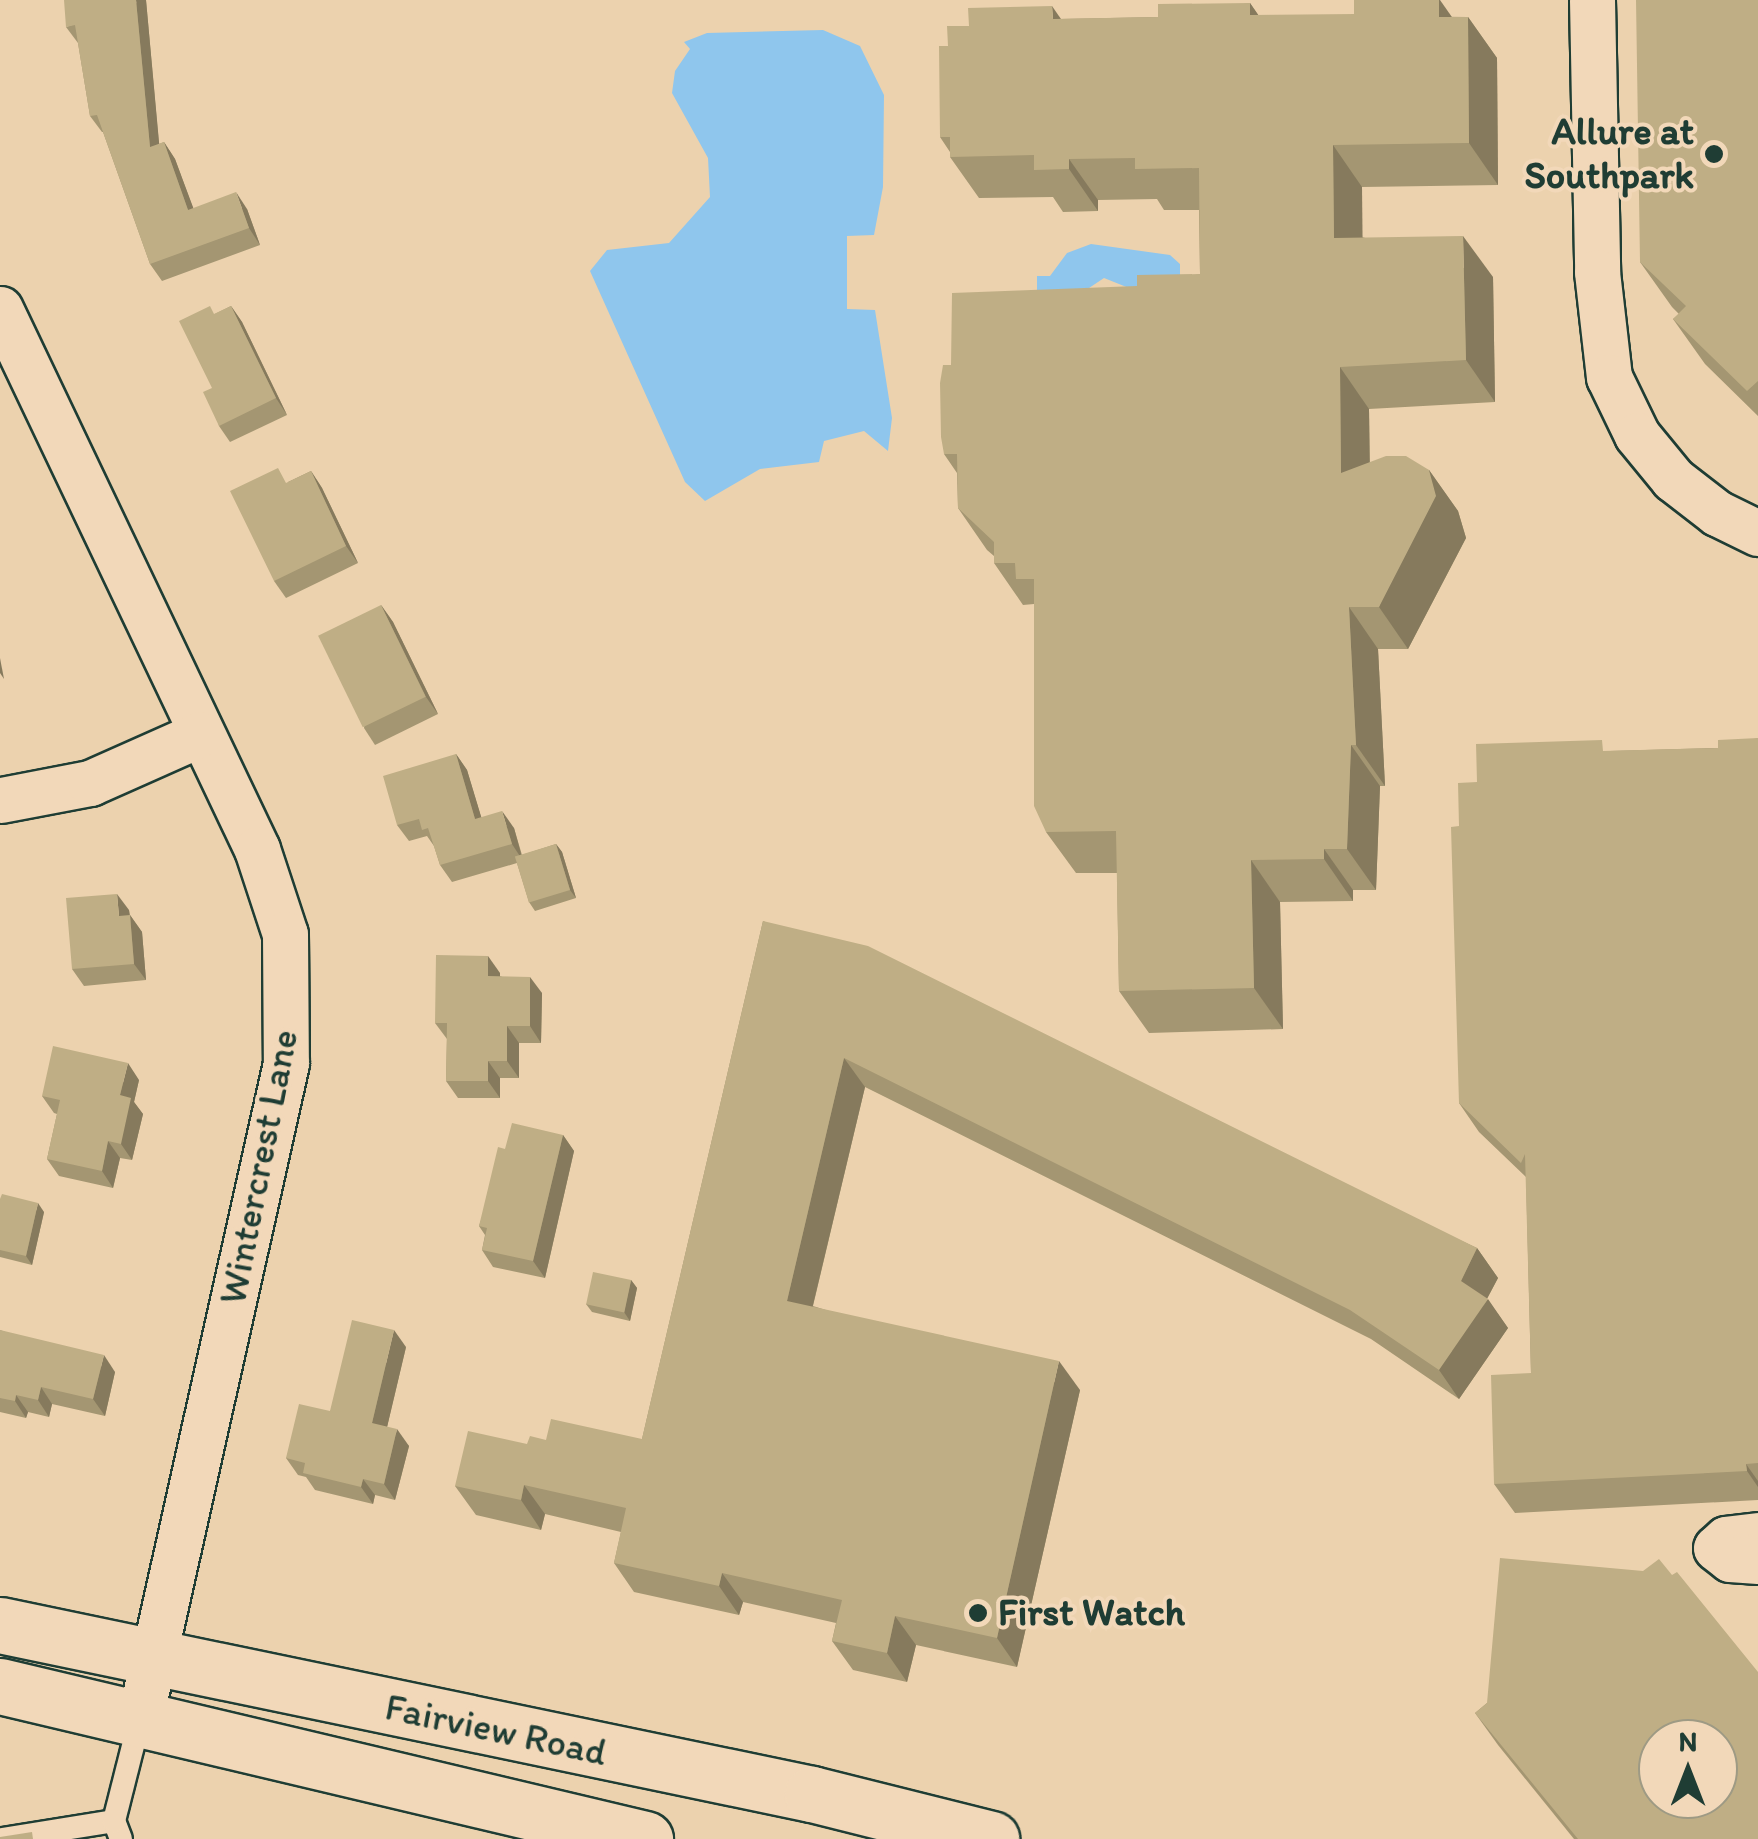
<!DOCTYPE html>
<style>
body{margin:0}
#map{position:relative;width:1758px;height:1839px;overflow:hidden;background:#ecd2ae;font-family:Itim,sans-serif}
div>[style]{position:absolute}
.water>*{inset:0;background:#8fc6ed}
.roads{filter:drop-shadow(2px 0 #1f3d34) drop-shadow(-2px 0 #1f3d34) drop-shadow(0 2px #1f3d34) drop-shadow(0 -2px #1f3d34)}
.service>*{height:22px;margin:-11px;padding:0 11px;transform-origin:11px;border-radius:11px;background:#f2d8b9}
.minor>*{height:45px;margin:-22.5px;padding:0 22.5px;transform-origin:22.5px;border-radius:22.5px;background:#f2d8b9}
.secondary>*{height:55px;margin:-27.5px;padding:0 27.5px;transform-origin:27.5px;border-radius:27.5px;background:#f2d8b9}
.wall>*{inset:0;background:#a49672}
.shaded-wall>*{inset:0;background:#867a5d}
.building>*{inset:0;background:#bfae85;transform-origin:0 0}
.dots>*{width:28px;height:28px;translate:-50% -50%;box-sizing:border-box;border:5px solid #f2d8b9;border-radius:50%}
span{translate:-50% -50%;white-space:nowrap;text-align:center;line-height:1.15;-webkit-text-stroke:8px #f2d8b9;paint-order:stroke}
.poi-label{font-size:38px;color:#1f3d34;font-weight:700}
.right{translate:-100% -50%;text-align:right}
.left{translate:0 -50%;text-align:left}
.street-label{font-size:38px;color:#1f3d34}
.north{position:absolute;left:1638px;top:1719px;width:100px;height:100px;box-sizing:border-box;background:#f2d8b9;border:2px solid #9e9a84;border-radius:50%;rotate:0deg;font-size:28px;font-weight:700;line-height:40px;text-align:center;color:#1f3d34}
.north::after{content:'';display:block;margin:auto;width:35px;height:45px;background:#1f3d34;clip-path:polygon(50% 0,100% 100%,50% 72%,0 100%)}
</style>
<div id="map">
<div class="water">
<div style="clip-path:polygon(823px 30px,860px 46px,884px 95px,883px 187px,874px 235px,847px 236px,847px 309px,875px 310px,892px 418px,888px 451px,864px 431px,824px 441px,819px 462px,760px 469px,705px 501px,685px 482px,590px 271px,607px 250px,669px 243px,710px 197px,708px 158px,672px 93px,675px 71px,690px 49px,684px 42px,707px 33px)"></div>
<div style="clip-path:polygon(1091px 244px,1170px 255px,1180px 264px,1180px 278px,1129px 288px,1104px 278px,1086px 290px,1037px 292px,1037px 276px,1050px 276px,1067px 253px)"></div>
</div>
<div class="roads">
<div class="service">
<div style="left:2px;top:1839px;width:113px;rotate:-9.1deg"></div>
<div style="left:121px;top:1839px;width:19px;rotate:-111deg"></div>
<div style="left:114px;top:1821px;width:106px;rotate:-75.8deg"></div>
</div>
<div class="minor">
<div style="left:1592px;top:0;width:272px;rotate:88.9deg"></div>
<div style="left:1597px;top:272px;width:106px;rotate:83.5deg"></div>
<div style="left:1609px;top:377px;width:64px;rotate:64.2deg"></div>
<div style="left:1637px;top:435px;width:57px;rotate:50.7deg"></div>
<div style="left:1673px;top:479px;width:56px;rotate:37.7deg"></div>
<div style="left:1717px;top:513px;width:46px;rotate:26deg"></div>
<div style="left:0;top:309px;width:598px;rotate:64.55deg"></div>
<div style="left:257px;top:849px;width:89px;rotate:71.8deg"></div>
<div style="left:285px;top:934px;width:129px;rotate:89.6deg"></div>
<div style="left:286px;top:1063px;width:671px;rotate:102.57deg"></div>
<div style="left:1px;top:800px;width:91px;rotate:-10.8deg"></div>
<div style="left:90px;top:783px;width:120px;rotate:-24deg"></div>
<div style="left:1758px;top:1535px;width:32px;rotate:173deg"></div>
<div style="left:1726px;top:1539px;width:13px;rotate:138deg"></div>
<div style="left:1716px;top:1548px;width:18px;rotate:38deg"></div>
<div style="left:1730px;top:1559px;width:28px;rotate:4deg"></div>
</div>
<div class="secondary">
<div style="left:0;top:1625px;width:829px;rotate:11.76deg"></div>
<div style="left:812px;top:1794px;width:185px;rotate:14.1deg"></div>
<div style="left:0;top:1686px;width:663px;rotate:13.34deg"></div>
</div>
</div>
<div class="wall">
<div style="clip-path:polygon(146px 0,159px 144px,164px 142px,175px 159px,193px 208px,247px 209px,260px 245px,162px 281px,150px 264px,103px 132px,102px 132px,90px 116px,78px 43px,66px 27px)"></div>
<div style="clip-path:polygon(1758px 0,1758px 416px,1705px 364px,1673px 319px,1679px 314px,1672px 307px,1640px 262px)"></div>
<div style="clip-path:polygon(1250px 3px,1258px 15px,1468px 17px,1497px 58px,1498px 185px,1362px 187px,1362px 237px,1493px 277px,1495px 402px,1369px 409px,1370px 462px,1429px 470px,1458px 511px,1466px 538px,1408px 649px,1378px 649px,1385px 786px,1380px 786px,1376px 890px,1353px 890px,1353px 901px,1280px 902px,1283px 1029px,1149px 1033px,1119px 991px,1117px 873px,1076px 873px,1046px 832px,1034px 604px,1023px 605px,994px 563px,994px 556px,987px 550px,958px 508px,957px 473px,944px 454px,951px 365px,1137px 286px,1200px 274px,1199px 210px,1164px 210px,1157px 199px,1098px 200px,1098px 211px,1063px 212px,1053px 197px,979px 198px,950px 157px,950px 152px,940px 137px,948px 46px,969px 26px,1061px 19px,1158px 17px)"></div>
<div style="clip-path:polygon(231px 306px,242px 322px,287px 415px,230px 442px,219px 426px,212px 388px,215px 314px)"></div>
<div style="clip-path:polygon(311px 471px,322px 488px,358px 563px,286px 598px,274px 581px,288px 482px)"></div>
<div style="clip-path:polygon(381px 605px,393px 622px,438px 714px,375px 745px,364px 728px)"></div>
<div style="clip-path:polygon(1758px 738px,1758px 1500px,1515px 1513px,1494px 1484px,1531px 1373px,1526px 1177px,1479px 1132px,1459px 1103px,1459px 826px,1477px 782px,1610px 751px,1718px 748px)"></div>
<div style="clip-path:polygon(456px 754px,467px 770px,481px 817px,514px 828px,522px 855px,556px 844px,562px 852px,576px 898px,535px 911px,529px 902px,517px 863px,452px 882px,440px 865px,434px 846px,427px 836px,409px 841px,397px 825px)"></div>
<div style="clip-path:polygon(129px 910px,130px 915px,142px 932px,146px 980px,84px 986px,72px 969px)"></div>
<div style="clip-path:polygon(763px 921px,1477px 1248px,1498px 1278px,1487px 1299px,1508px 1328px,1459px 1399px,1371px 1339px,865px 1087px,813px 1306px,1080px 1390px,1017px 1667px,916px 1645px,907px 1682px,853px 1670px,832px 1641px,836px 1623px,743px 1602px,739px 1615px,634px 1592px,614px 1563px,621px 1532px,545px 1514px,541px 1530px,476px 1515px,455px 1486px,527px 1444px,546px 1440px,642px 1439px)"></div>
<div style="clip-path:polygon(500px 973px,500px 976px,542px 993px,541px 1043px,519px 1043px,519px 1078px,500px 1078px,500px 1098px,458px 1098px,446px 1081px,447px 1039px,435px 1023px)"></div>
<div style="clip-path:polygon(139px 1080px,134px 1102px,143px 1114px,132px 1160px,120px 1158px,113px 1188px,59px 1176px,47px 1159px,57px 1114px,54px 1113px,42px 1096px)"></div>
<div style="clip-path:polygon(563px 1135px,574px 1151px,545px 1278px,493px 1267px,482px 1250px,485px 1235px,479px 1226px,505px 1149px)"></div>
<div style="clip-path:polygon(0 1199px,44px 1212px,32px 1265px,0 1257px)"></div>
<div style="clip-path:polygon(631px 1280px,637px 1288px,630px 1321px,592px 1312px,586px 1304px)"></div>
<div style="clip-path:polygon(0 1330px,115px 1372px,105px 1416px,52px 1404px,49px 1417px,28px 1412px,26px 1418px,0 1412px)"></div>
<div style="clip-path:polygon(406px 1347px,387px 1427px,409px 1446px,395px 1500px,375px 1495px,373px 1504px,315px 1490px,306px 1477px,298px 1475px,286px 1458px,330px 1411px)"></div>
<div style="clip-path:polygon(1487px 1703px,1758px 1839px,1574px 1839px,1498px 1745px,1475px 1713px)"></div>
</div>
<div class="shaded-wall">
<div style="clip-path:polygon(136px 0,146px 0,161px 164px,150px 147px)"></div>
<div style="clip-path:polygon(1439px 0,1440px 0,1468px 40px,1439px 17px)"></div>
<div style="clip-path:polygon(1250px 3px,1279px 45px,1250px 15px)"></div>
<div style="clip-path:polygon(1052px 6px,1081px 48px,1053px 19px)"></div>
<div style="clip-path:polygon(1468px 17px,1497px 58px,1498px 185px,1469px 143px)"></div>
<div style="clip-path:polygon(164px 142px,175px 159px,200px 226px,188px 210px)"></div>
<div style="clip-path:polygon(1333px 145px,1362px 187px,1363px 279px,1334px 238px)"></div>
<div style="clip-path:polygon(1069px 159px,1098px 200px,1098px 211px,1069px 169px)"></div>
<div style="clip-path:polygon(236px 192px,247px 209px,260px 245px,249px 228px)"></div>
<div style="clip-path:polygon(1463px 236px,1493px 277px,1495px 402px,1466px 360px)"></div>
<div style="clip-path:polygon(231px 306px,242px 322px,287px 415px,276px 398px)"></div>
<div style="clip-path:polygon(1340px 367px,1369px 409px,1370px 514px,1341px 473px)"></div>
<div style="clip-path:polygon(1429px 470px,1458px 511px,1466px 538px,1408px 649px,1379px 607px)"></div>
<div style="clip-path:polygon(311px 471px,322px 488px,358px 563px,346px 546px)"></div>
<div style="clip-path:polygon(381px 605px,393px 622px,438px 714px,426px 697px)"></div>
<div style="clip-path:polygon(1349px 607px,1378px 649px,1385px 786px,1356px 745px)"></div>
<div style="clip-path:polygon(0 658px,4px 679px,0 673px)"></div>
<div style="clip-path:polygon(1351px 745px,1380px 786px,1376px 890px,1347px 849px)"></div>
<div style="clip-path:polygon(456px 754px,467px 770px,487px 836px,475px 819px)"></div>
<div style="clip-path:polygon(502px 811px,514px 828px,523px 861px,512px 844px)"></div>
<div style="clip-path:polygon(556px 844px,562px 852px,576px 898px,570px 890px)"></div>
<div style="clip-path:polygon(1324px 849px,1353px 890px,1353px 901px,1324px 859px)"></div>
<div style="clip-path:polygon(1251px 860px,1280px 902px,1283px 1029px,1254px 988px)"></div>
<div style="clip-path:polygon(117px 894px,129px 910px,131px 933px,119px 916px)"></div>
<div style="clip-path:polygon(130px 915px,142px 932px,146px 980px,134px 964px)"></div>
<div style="clip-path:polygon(488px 956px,500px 973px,500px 993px,488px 976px)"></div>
<div style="clip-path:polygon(530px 977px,542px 993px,541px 1043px,530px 1026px)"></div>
<div style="clip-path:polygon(507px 1026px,519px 1043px,519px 1078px,507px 1061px)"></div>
<div style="clip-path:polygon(844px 1058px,865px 1087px,807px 1330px,787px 1301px)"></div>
<div style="clip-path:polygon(488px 1061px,500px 1078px,500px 1098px,488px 1081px)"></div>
<div style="clip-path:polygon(128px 1063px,139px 1080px,134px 1102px,143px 1114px,132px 1160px,121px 1144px,120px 1095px)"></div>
<div style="clip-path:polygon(563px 1135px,574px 1151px,545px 1278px,533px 1261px)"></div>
<div style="clip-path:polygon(108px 1141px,120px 1158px,113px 1188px,102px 1171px)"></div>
<div style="clip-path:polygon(38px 1203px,44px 1212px,32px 1265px,26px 1256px)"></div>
<div style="clip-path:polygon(1477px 1248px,1498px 1278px,1483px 1306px,1488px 1299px,1508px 1328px,1459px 1399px,1439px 1370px,1461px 1281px)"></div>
<div style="clip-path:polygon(631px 1280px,637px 1288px,630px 1321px,624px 1312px)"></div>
<div style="clip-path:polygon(394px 1330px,406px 1347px,384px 1440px,372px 1423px)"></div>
<div style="clip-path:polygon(104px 1355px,115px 1372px,105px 1416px,93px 1399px)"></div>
<div style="clip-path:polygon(1059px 1361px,1080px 1390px,1017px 1667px,997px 1638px)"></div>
<div style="clip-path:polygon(41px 1387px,52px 1404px,49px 1417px,38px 1400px)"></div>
<div style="clip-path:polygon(16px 1395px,28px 1412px,26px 1418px,15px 1401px)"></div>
<div style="clip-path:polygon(397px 1429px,409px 1446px,395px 1500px,384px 1484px)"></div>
<div style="clip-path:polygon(1746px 1464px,1758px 1481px,1758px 1487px,1747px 1471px)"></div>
<div style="clip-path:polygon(363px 1479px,375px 1495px,373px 1504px,361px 1487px)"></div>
<div style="clip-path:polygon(524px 1485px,545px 1514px,541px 1530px,521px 1500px)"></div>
<div style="clip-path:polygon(722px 1573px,743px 1602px,739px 1615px,719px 1586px)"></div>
<div style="clip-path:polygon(895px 1616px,916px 1645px,907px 1682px,887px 1653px)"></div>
</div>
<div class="building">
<div style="clip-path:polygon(64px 0,136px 0,150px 147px,164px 142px,188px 210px,236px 192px,249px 228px,150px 264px,97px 115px,90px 116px,75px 25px,66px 27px)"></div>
<div style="clip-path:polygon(1354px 0,1439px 0,1439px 17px,1468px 17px,1469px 143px,1333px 145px,1334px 238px,1463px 236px,1466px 360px,1340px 367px,1341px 473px,1386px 456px,1406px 456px,1429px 470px,1436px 496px,1379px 607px,1349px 607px,1356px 745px,1351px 745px,1347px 849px,1324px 849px,1324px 859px,1251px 860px,1254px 988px,1119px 991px,1116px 831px,1046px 832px,1034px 806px,1034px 579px,1016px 579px,1015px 563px,994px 563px,994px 542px,958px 508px,957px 454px,944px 454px,941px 437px,940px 383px,943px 365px,951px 365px,952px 293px,1137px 286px,1137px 275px,1200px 274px,1199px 168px,1135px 169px,1135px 158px,1069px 159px,1069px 169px,1034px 170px,1034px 155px,950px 157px,950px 137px,940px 137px,939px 46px,948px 46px,947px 26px,969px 26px,968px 8px,1052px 6px,1053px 19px,1158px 17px,1158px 4px,1250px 3px,1250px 15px,1354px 14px)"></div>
<div style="clip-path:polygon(1636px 0,1758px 0,1758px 381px,1747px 391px,1673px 319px,1686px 306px,1640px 262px)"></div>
<div style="clip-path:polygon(210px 306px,214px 314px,231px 306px,276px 398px,219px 426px,203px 392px,212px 388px,179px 321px)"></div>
<div style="clip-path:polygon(278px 468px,286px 483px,311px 471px,346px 546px,274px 581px,230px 491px)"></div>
<div style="left:381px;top:605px;width:102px;height:70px;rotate:64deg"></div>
<div style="clip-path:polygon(1758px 738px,1758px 1463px,1746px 1464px,1747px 1471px,1494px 1484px,1491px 1375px,1531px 1373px,1525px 1154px,1521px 1163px,1459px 1103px,1451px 827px,1459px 826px,1458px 783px,1477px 782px,1476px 744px,1602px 740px,1603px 751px,1718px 748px,1718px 740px)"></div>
<div style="clip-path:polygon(456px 754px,475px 819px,502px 811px,512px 844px,440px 865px,428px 828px,422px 830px,419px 819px,397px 825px,383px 776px)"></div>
<div style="left:556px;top:844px;width:48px;height:43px;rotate:73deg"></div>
<div style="clip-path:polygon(117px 894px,119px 916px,130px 915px,134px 964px,72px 969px,66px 898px)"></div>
<div style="clip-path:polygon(763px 921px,868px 946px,1477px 1248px,1461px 1281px,1488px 1299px,1439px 1370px,1350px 1310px,844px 1058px,787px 1301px,1059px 1361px,997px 1638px,895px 1616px,887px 1653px,832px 1641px,842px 1600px,722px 1573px,719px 1586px,614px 1563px,626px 1508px,524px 1485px,521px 1500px,455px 1486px,468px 1431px,527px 1444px,530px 1436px,546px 1440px,551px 1419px,642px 1439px)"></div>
<div style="clip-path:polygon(436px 955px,488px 956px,488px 976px,530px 977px,530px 1026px,507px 1026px,507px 1061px,488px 1061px,488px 1081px,446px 1081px,447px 1023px,435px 1023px)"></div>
<div style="clip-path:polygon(53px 1046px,128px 1063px,120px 1095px,131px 1098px,121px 1144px,108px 1141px,102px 1171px,47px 1159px,60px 1100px,42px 1096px)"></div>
<div style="clip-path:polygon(512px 1123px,563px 1135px,533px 1261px,482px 1250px,487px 1228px,479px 1226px,498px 1147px,505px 1149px)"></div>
<div style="clip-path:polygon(2px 1194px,38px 1203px,26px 1256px,0 1250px,0 1199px)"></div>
<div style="left:593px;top:1272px;width:39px;height:33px;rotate:12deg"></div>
<div style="clip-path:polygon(352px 1320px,394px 1330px,372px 1423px,397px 1429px,384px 1484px,363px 1479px,361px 1487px,303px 1473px,305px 1463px,286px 1458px,299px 1404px,330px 1411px)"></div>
<div style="clip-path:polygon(0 1330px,104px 1355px,93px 1399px,41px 1387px,38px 1400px,16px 1395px,15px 1401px,0 1398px)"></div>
<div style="clip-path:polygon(evenodd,1500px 1558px,1643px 1571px,1659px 1559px,1672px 1575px,1677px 1572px,1758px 1672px,1758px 1839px,1578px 1839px,1475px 1713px,1487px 1703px,1500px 1558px,1658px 1739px,1718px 1739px,1718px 1799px,1658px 1799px,1658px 1739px)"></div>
<div style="clip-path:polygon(32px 1832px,33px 1839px,0 1839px,0 1837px)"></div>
</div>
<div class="dots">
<div style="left:1714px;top:154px;background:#1f3d34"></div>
<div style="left:978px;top:1613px;background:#1f3d34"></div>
</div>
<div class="poi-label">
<span class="right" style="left:1694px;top:154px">Allure at<br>Southpark</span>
<span class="left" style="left:998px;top:1613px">First Watch</span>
</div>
<div class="street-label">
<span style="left:259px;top:1167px;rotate:-79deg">Wintercrest Lane</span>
<span style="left:496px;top:1730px;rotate:12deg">Fairview Road</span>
</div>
<div class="north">N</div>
</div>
